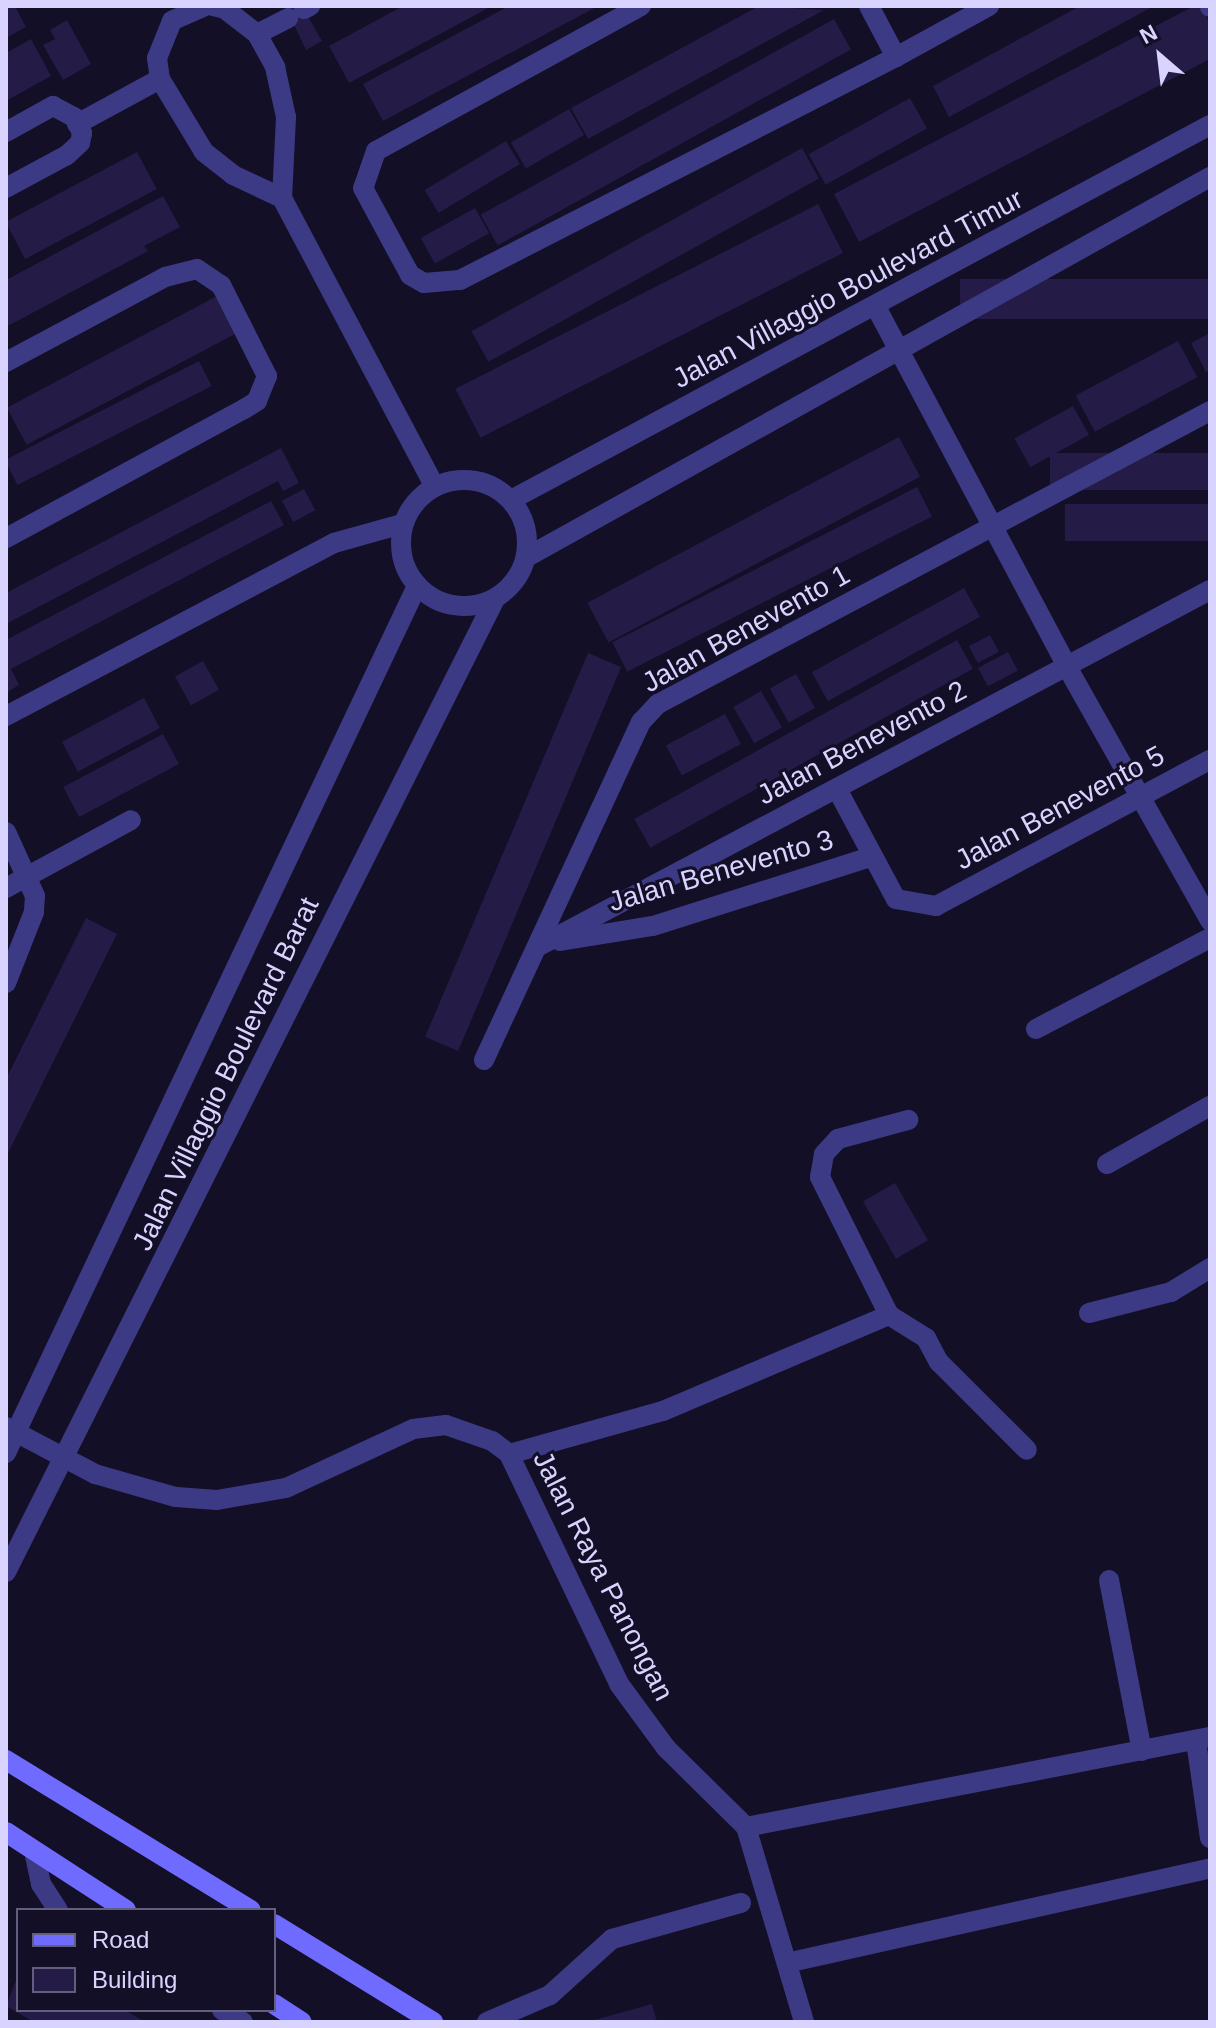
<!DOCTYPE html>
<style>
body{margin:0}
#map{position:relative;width:1216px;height:2028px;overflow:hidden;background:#130f26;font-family:Helvetica,sans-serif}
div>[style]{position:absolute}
.building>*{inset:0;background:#241b47;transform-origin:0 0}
.minor>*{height:20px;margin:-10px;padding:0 10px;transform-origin:10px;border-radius:10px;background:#3d3a85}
.minor>.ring{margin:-10px;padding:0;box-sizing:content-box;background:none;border:20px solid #3d3a85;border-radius:50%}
.tertiary>*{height:20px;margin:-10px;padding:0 10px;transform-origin:10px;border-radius:10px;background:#3d3a85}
.secondary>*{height:20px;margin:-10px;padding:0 10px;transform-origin:10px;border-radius:10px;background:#6f6bff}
span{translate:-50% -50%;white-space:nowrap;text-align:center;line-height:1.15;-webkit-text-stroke:6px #130f26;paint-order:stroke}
.street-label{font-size:28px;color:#d9d4ff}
.frame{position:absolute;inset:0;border:8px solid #d9d4ff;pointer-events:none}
.legend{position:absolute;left:16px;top:1908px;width:260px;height:104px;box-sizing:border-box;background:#130f26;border:2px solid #625e7d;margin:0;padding:10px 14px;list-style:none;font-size:24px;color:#d9d4ff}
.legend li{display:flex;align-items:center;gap:16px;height:40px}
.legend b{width:40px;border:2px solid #625e7d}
.north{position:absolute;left:1120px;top:16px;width:80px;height:80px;-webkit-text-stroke:6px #130f26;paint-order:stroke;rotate:332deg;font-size:22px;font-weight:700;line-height:32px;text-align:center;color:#d9d4ff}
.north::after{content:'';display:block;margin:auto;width:28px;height:36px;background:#d9d4ff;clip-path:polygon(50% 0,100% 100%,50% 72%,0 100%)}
</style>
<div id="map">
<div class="building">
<div style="clip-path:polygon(6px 6px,15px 6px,26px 27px,6px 38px)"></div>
<div style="clip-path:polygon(285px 6px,302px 6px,322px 41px,306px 50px)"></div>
<div style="clip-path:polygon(403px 6px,492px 6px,349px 83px,329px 46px)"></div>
<div style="clip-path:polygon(509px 6px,598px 6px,383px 121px,363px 84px)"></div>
<div style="clip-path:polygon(759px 6px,824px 10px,588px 139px,571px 108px)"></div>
<div style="clip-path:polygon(1080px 6px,1154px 6px,949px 117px,933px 86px)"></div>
<div style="clip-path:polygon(1194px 6px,1201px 6px,1210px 24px,1210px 59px,859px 242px,834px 194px)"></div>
<div style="left:834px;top:19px;width:35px;height:404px;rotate:61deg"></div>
<div style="clip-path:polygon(67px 20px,91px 64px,63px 80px,43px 45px,55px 39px,50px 30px)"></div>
<div style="clip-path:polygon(31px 39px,51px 76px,6px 101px,6px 53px)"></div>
<div style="left:910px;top:98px;width:35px;height:116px;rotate:61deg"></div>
<div style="left:569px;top:109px;width:30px;height:67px;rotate:60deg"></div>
<div style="left:506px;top:141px;width:27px;height:95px;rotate:59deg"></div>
<div style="left:802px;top:148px;width:35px;height:378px;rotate:61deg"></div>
<div style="left:137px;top:152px;width:42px;height:149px;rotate:62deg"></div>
<div style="clip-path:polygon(163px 196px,180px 227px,144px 246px,148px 251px,6px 327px,6px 280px)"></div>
<div style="left:818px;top:204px;width:55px;height:407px;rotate:63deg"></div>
<div style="left:475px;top:208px;width:29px;height:62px;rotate:61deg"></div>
<div style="left:1210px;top:279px;width:40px;height:250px;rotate:90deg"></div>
<div style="left:217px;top:296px;width:42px;height:238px;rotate:62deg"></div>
<div style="clip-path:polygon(1210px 333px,1210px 370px,1206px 372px,1191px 343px)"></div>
<div style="left:1178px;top:341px;width:41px;height:116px;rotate:62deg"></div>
<div style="left:199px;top:361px;width:28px;height:218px;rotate:63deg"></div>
<div style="left:1073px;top:406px;width:33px;height:67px;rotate:61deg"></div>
<div style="left:899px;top:437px;width:45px;height:353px;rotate:62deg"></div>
<div style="clip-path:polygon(281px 448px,299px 483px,283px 491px,278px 481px,6px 624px,6px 593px)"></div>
<div style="left:1210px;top:453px;width:37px;height:160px;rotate:90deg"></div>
<div style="left:917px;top:487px;width:33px;height:342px;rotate:63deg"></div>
<div style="left:304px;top:489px;width:24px;height:25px;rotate:62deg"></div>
<div style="clip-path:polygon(271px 501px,284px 525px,11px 669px,19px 685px,6px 693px,6px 640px)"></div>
<div style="left:1210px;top:504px;width:37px;height:145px;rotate:90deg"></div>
<div style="left:964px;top:588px;width:33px;height:174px;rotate:61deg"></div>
<div style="left:990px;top:635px;width:19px;height:24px;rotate:62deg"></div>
<div style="left:957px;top:640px;width:33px;height:369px;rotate:61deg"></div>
<div style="left:1008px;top:652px;width:21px;height:34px;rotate:62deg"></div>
<div style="left:588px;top:653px;width:36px;height:417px;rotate:23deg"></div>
<div style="left:203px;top:661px;width:33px;height:32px;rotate:61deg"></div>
<div style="left:796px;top:674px;width:39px;height:30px;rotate:61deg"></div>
<div style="left:761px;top:691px;width:42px;height:32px;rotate:60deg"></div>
<div style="left:144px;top:698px;width:34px;height:93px;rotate:62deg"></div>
<div style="left:725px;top:714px;width:34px;height:67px;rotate:62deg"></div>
<div style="left:163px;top:734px;width:34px;height:113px;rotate:62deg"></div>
<div style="clip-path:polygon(86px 918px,117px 934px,6px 1157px,6px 1079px)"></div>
<div style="left:895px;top:1183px;width:66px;height:37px;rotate:60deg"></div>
<div style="clip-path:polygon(18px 1975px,18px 2010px,125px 2010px,145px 2022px,34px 2022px,6px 2006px)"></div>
<div style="clip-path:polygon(652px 2004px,657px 2022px,591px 2022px,591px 2021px)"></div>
</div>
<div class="minor">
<div style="left:205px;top:6px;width:36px;rotate:156deg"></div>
<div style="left:172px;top:21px;width:40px;rotate:112deg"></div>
<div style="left:157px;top:58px;width:21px;rotate:82deg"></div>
<div style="left:160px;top:79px;width:85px;rotate:58.9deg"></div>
<div style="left:204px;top:152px;width:37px;rotate:38deg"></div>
<div style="left:233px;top:175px;width:54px;rotate:25.1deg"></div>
<div style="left:213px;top:6px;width:12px;rotate:14deg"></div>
<div style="left:225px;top:9px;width:41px;rotate:38deg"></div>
<div style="left:257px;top:34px;width:38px;rotate:61deg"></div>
<div style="left:275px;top:67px;width:51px;rotate:77.6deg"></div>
<div style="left:286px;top:117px;width:81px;rotate:92.8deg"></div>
<div style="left:282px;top:198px;width:327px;rotate:62.1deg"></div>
<div style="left:641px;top:6px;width:302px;rotate:151.3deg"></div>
<div style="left:376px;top:151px;width:39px;rotate:109deg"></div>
<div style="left:363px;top:188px;width:99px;rotate:61.6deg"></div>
<div style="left:410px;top:275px;width:16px;rotate:30deg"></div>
<div style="left:424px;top:283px;width:36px;rotate:-5deg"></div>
<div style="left:460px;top:280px;width:490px;rotate:-27.1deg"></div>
<div style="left:869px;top:6px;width:58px;rotate:62.1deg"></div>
<div style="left:896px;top:57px;width:106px;rotate:-28.7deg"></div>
<div style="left:1210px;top:6px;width:1px;rotate:90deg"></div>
<div style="left:304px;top:9px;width:7px;rotate:-27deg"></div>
<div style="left:257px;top:34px;width:35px;rotate:-27deg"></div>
<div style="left:77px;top:124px;width:94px;rotate:-28.5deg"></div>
<div style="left:6px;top:132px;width:54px;rotate:-29deg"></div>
<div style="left:53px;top:106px;width:24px;rotate:28deg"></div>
<div style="left:74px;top:117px;width:18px;rotate:63deg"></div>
<div style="left:82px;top:133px;width:10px;rotate:101deg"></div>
<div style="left:80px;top:143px;width:18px;rotate:137deg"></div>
<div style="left:67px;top:155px;width:69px;rotate:151.6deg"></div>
<div style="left:876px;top:307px;width:405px;rotate:62deg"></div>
<div style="left:1066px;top:665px;width:294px;rotate:60.6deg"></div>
<div style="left:6px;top:362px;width:180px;rotate:-28.1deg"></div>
<div style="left:165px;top:277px;width:33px;rotate:-14deg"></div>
<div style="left:197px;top:269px;width:29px;rotate:34deg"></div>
<div style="left:221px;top:285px;width:102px;rotate:63.2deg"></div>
<div style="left:267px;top:376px;width:27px;rotate:112deg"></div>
<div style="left:257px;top:401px;width:15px;rotate:148deg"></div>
<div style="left:244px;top:409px;width:271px;rotate:151.5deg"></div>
<div class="ring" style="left:401px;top:480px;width:106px;height:106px"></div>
<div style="left:511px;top:500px;width:793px;rotate:-28.21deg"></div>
<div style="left:527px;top:557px;width:782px;rotate:-29.09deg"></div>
<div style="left:6px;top:716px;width:371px;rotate:-27.8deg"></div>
<div style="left:334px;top:543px;width:71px;rotate:-15.6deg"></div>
<div style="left:837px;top:789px;width:125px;rotate:61.8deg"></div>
<div style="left:896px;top:899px;width:41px;rotate:9.9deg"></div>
<div style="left:936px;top:906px;width:310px;rotate:-28.1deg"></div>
<div style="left:6px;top:832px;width:70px;rotate:65.6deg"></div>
<div style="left:35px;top:896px;width:16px;rotate:94deg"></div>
<div style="left:34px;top:912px;width:76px;rotate:111.5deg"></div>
<div style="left:6px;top:888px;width:142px;rotate:-28.5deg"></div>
<div style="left:560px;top:941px;width:94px;rotate:-9.2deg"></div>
<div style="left:653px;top:926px;width:228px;rotate:-17.6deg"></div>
<div style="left:541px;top:945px;width:757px;rotate:-27.95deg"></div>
<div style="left:1036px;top:1029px;width:196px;rotate:-27.6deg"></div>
<div style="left:484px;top:1060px;width:373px;rotate:-65.1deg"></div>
<div style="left:641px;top:722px;width:25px;rotate:-47deg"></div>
<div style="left:658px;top:704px;width:625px;rotate:-27.96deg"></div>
<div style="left:1107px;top:1164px;width:118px;rotate:-29.4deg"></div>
<div style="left:1089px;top:1313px;width:85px;rotate:-14.4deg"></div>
<div style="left:1171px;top:1292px;width:46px;rotate:-31.6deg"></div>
<div style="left:889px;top:1315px;width:154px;rotate:-116.6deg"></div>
<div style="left:820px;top:1177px;width:23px;rotate:-80deg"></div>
<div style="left:824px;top:1154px;width:21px;rotate:-47deg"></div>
<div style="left:838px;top:1139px;width:73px;rotate:-15.2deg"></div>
<div style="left:6px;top:1453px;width:957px;rotate:-64.64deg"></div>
<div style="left:509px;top:1454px;width:160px;rotate:-15.6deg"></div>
<div style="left:663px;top:1411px;width:246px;rotate:-23deg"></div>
<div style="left:889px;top:1315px;width:44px;rotate:31.9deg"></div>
<div style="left:926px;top:1338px;width:27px;rotate:62deg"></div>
<div style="left:939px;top:1362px;width:124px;rotate:45deg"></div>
<div style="left:6px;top:1572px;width:1087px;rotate:-63.32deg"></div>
<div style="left:1109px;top:1580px;width:174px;rotate:79.1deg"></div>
<div style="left:1196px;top:1741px;width:98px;rotate:81.8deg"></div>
<div style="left:746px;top:1827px;width:473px;rotate:-11deg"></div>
<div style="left:34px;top:1851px;width:34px;rotate:78deg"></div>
<div style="left:41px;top:1884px;width:31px;rotate:57deg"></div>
<div style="left:791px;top:1962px;width:429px;rotate:-12.6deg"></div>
<div style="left:222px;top:2010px;width:24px;rotate:30deg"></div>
<div style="left:487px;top:2022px;width:69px;rotate:-23.2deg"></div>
<div style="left:550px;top:1995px;width:84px;rotate:-42.1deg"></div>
<div style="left:612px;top:1939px;width:134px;rotate:-15.6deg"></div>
</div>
<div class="tertiary">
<div style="left:6px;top:1427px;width:101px;rotate:27.8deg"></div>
<div style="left:95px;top:1474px;width:84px;rotate:15.9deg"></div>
<div style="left:176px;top:1497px;width:41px;rotate:4.2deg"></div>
<div style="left:217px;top:1500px;width:70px;rotate:-9.9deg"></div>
<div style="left:286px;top:1488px;width:140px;rotate:-24.9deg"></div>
<div style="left:413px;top:1429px;width:33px;rotate:-7deg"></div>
<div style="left:446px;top:1425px;width:49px;rotate:19.2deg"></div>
<div style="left:492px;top:1441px;width:21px;rotate:37deg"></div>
<div style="left:509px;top:1454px;width:255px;rotate:64.4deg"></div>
<div style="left:619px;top:1684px;width:79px;rotate:53.7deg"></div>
<div style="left:666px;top:1748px;width:112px;rotate:44.6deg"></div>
<div style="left:746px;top:1827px;width:203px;rotate:73.4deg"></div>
</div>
<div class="secondary">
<div style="left:6px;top:1760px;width:287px;rotate:31.5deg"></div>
<div style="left:6px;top:1832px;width:143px;rotate:33deg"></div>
<div style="left:274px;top:1924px;width:187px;rotate:31.6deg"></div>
<div style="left:274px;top:2004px;width:33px;rotate:33deg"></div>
</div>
<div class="street-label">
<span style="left:848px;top:289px;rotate:-28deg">Jalan Villaggio Boulevard Timur</span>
<span style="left:746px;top:629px;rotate:-29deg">Jalan Benevento 1</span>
<span style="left:862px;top:743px;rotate:-28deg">Jalan Benevento 2</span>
<span style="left:1060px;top:808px;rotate:-28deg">Jalan Benevento 5</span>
<span style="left:721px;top:871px;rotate:-16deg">Jalan Benevento 3</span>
<span style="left:226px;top:1074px;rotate:-64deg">Jalan Villaggio Boulevard Barat</span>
<span style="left:603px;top:1576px;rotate:63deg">Jalan Raya Panongan</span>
</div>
<div class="frame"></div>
<ul class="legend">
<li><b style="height:10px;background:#6f6bff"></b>Road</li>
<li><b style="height:22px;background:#241b47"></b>Building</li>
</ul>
<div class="north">N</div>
</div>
